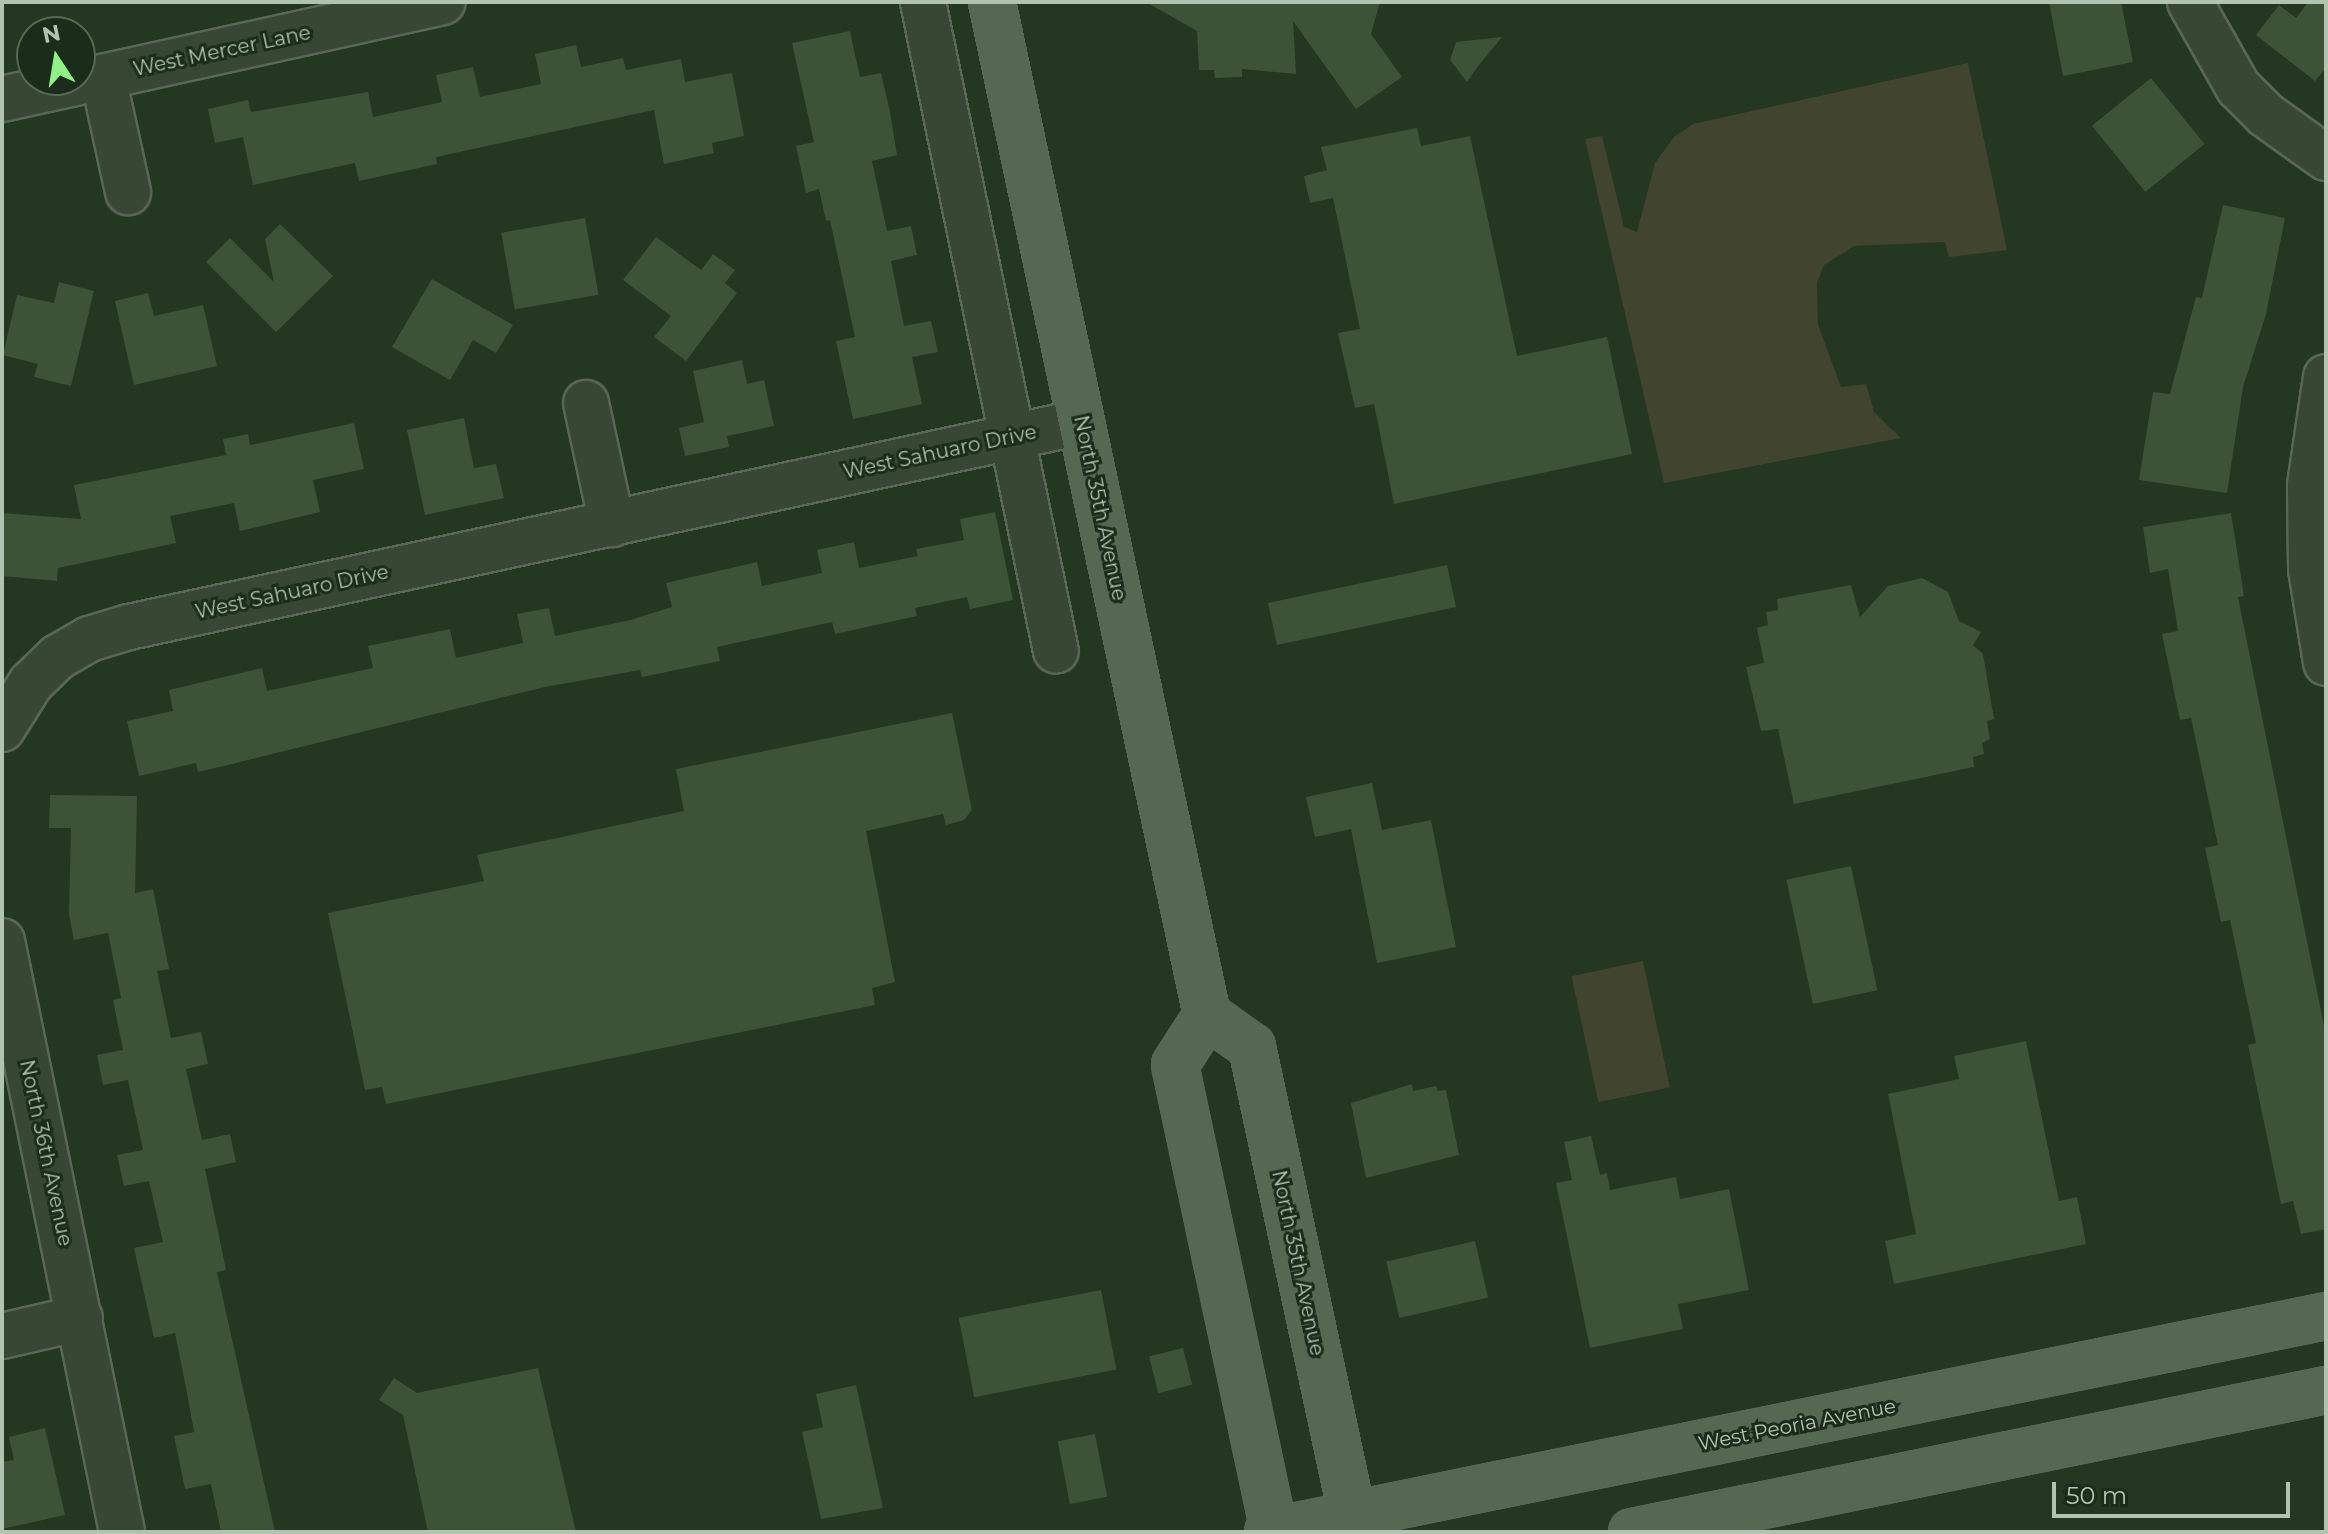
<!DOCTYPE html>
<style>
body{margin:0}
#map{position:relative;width:2328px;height:1534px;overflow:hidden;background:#243721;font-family:Montserrat,sans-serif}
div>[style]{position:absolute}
.green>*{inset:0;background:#41452f;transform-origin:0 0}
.building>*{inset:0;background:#3c5338;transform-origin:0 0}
.roads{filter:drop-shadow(2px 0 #576855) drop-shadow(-2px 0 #576855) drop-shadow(0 2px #576855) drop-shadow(0 -2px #576855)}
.minor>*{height:44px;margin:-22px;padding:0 22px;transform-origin:22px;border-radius:22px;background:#374734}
.major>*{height:44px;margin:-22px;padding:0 22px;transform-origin:22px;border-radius:22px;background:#556852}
span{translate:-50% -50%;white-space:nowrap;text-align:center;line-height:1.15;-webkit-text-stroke:6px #1c2c1a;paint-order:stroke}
.street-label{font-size:20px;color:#b1c4af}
.frame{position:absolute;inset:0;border:4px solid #b1c4af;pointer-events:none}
.north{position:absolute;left:16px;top:16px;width:80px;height:80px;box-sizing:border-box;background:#1c2c1a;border:2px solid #586956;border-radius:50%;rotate:348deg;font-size:22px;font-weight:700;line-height:32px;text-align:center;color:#b1c4af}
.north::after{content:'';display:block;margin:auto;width:28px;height:36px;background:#8ef384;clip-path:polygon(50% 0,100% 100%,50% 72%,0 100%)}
.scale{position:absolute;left:2052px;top:1482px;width:238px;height:36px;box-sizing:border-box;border:4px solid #b1c4af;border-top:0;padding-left:10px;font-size:24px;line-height:28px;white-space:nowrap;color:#b1c4af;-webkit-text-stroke:6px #1c2c1a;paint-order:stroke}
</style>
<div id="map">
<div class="green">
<div style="clip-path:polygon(1968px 63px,2007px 250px,1949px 257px,1945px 242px,1854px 246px,1824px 265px,1817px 283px,1818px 325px,1841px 387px,1866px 384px,1874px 412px,1901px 438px,1664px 483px,1585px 139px,1602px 136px,1624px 227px,1637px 232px,1655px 163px,1674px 137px,1693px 124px)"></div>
<div style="left:1643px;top:961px;width:129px;height:73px;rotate:78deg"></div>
</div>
<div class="building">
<div style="clip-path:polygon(1146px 2px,1380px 2px,1371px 34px,1402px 77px,1356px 109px,1293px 21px,1296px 74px,1242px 69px,1242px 77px,1215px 78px,1214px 70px,1199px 70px,1197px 31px)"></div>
<div style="clip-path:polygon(2049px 2px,2121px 2px,2133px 62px,2063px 76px)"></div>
<div style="clip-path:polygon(2308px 2px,2326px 2px,2326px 68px,2315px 81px,2256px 35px,2279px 5px,2296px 18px)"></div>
<div style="clip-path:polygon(850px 31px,860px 77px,881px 73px,890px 112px,897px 155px,872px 161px,887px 231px,911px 226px,917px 255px,891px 261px,904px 326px,931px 321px,938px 352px,912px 357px,922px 404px,853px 419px,836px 341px,855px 337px,830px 220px,826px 221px,819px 189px,806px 193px,796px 146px,814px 142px,792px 43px)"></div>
<div style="clip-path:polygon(1502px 37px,1478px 66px,1467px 82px,1450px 60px,1456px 42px)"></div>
<div style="clip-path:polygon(576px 45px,581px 67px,623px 58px,626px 70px,681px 59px,685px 82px,732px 73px,744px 136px,712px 143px,714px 153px,664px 164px,654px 110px,436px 157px,437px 164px,359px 181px,355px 163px,253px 185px,243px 137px,215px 143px,208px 109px,248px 100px,251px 112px,368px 92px,373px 117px,442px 102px,436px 75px,473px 67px,480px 97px,541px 84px,535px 54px)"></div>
<div style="left:2151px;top:78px;width:85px;height:76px;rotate:51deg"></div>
<div style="clip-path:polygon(1417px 128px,1421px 146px,1470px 136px,1517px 356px,1607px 337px,1632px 454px,1394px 504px,1374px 404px,1355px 408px,1338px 333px,1360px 329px,1333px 198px,1310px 203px,1304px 176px,1327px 170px,1321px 147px)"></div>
<div style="clip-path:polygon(2223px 205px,2285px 218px,2266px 314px,2243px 387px,2227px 493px,2139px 480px,2153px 392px,2170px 394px,2196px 297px,2202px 298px)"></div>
<div style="left:585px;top:218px;width:78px;height:85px;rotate:80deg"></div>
<div style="clip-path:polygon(280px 224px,333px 276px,276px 332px,206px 262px,230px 238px,274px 282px,265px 239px)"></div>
<div style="clip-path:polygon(656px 237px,701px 270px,713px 254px,735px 270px,725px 283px,737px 293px,686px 361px,654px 337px,671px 316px,623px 280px)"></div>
<div style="clip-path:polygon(432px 279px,513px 325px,496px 353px,473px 340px,450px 380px,392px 347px)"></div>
<div style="clip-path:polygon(59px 282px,94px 291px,71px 386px,34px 377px,38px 364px,3px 355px,17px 295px,54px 303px)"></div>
<div style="clip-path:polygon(148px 293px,154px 316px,203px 305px,217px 366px,134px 385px,115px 301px)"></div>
<div style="clip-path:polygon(742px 360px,747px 384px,764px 380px,774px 426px,727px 436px,729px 447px,685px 456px,679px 428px,704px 422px,693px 371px)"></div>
<div style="clip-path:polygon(464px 418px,474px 468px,496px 464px,504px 498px,425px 515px,407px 430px)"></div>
<div style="clip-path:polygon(354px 423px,364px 469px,313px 480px,320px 512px,240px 531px,234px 503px,170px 516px,176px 543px,58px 568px,57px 581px,2px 576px,2px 513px,81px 519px,74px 485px,226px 455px,223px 439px,248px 434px,250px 445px)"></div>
<div style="clip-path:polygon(995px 512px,1013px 600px,970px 609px,967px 597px,915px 608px,917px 616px,835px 634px,832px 622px,717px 647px,720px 661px,642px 677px,640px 670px,545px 687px,224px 766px,198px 772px,196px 763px,139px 776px,127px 721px,173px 711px,169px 690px,262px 668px,267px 691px,373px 668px,368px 646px,450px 629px,456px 658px,523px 643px,517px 614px,549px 608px,555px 636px,630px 620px,672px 607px,666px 583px,757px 562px,762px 586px,822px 573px,817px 550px,854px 542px,859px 568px,918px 556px,916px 549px,964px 540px,960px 519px)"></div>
<div style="clip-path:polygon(2231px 513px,2244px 596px,2238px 597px,2326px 1036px,2326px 1229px,2301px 1234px,2293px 1201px,2281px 1204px,2248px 1045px,2256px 1043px,2230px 920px,2221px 922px,2205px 848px,2218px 845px,2191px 718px,2180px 720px,2162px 634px,2178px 631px,2168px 569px,2150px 573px,2143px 527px)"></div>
<div style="left:1447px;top:565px;width:43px;height:183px;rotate:78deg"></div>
<div style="clip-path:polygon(1922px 578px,1948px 592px,1959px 621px,1981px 632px,1973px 645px,1983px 654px,1994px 719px,1987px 721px,1990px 739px,1982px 743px,1984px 754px,1973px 757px,1974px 767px,1794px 804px,1778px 729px,1761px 731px,1746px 667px,1764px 663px,1757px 628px,1768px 625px,1766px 612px,1778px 610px,1777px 599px,1851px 585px,1860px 617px,1888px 586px)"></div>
<div style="clip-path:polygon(952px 713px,972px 810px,964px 820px,946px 825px,943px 814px,866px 831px,895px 982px,872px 988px,875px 1005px,386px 1104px,382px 1087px,365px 1090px,328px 913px,484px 881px,477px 855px,684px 811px,676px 769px)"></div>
<div style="clip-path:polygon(1372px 783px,1382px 830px,1431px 820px,1456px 947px,1377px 963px,1351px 829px,1315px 837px,1306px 797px)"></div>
<div style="clip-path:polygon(50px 795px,137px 796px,135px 893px,153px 889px,169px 969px,157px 971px,171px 1038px,201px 1032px,208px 1064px,186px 1069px,202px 1140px,230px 1134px,236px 1162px,205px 1169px,226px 1270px,217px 1272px,275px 1532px,221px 1532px,211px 1484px,185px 1489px,174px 1436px,194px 1432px,188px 1398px,175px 1333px,154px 1338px,134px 1248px,163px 1242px,149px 1181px,124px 1186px,117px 1155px,143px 1150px,128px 1080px,103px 1085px,97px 1055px,123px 1050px,113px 1000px,121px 998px,108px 933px,74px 940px,69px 915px,71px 828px,49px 828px)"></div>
<div style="left:1851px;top:866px;width:127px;height:66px;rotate:78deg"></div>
<div style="clip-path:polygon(2026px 1041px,2059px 1201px,2077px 1197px,2086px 1244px,1894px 1284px,1885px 1241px,1916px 1234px,1888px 1094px,1959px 1079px,1954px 1056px)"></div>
<div style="clip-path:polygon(1412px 1084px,1413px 1091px,1436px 1086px,1438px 1091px,1446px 1090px,1459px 1155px,1366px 1178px,1351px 1103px)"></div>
<div style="clip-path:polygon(1591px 1136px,1600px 1175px,1607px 1173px,1610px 1190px,1676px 1177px,1680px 1199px,1729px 1189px,1749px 1290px,1678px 1304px,1683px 1329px,1590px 1348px,1556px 1183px,1572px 1180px,1564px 1142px)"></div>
<div style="left:1475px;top:1241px;width:58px;height:91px;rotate:77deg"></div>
<div style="left:1101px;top:1290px;width:81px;height:145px;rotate:79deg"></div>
<div style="left:1183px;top:1348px;width:38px;height:35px;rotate:76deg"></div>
<div style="clip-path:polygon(538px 1368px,576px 1532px,428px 1532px,403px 1415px,379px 1400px,394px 1378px,417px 1393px)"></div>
<div style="clip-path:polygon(856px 1385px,883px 1508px,821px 1519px,802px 1432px,823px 1427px,816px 1394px)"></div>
<div style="clip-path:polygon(45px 1428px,65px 1515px,2px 1529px,2px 1462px,14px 1460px,9px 1437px)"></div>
<div style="left:1095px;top:1434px;width:64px;height:38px;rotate:79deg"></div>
</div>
<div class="roads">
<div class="minor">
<div style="left:923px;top:2px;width:662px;rotate:78.42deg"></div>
<div style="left:2190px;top:2px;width:98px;rotate:60.5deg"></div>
<div style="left:2238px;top:87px;width:40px;rotate:45deg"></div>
<div style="left:2266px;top:115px;width:74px;rotate:35.6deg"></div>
<div style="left:103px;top:77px;width:118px;rotate:77.7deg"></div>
<div style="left:2px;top:99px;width:451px;rotate:-12.4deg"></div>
<div style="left:2326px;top:377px;width:110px;rotate:98.4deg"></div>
<div style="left:2310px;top:486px;width:83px;rotate:89.3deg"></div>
<div style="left:2311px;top:569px;width:95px;rotate:80.9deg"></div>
<div style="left:586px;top:403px;width:124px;rotate:77.9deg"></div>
<div style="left:2px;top:729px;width:54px;rotate:-57.8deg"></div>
<div style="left:31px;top:683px;width:37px;rotate:-44deg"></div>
<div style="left:58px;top:657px;width:36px;rotate:-30deg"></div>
<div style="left:89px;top:639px;width:42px;rotate:-16.7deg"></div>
<div style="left:129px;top:627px;width:974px;rotate:-12.15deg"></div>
<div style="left:2px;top:941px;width:603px;rotate:78.52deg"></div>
<div style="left:2px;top:1336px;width:80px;rotate:-13deg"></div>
</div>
<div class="major">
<div style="left:992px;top:2px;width:1036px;rotate:78.02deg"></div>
<div style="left:1207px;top:1015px;width:55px;rotate:35.4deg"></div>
<div style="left:1252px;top:1047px;width:496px;rotate:77.9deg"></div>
<div style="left:1207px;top:1015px;width:59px;rotate:122.6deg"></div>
<div style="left:1175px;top:1065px;width:477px;rotate:78deg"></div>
<div style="left:1268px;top:1532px;width:1080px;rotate:-11.54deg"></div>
<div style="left:1632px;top:1532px;width:708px;rotate:-11.56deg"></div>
</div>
</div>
<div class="street-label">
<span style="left:222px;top:51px;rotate:-12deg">West Mercer Lane</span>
<span style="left:940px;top:452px;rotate:-12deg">West Sahuaro Drive</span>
<span style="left:1100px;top:508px;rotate:78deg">North 35th Avenue</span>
<span style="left:292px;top:592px;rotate:-12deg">West Sahuaro Drive</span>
<span style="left:46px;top:1153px;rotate:78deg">North 36th Avenue</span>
<span style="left:1298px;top:1263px;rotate:78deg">North 35th Avenue</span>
<span style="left:1797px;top:1425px;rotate:-11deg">West Peoria Avenue</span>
</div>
<div class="frame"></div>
<div class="north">N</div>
<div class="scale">50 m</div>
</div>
